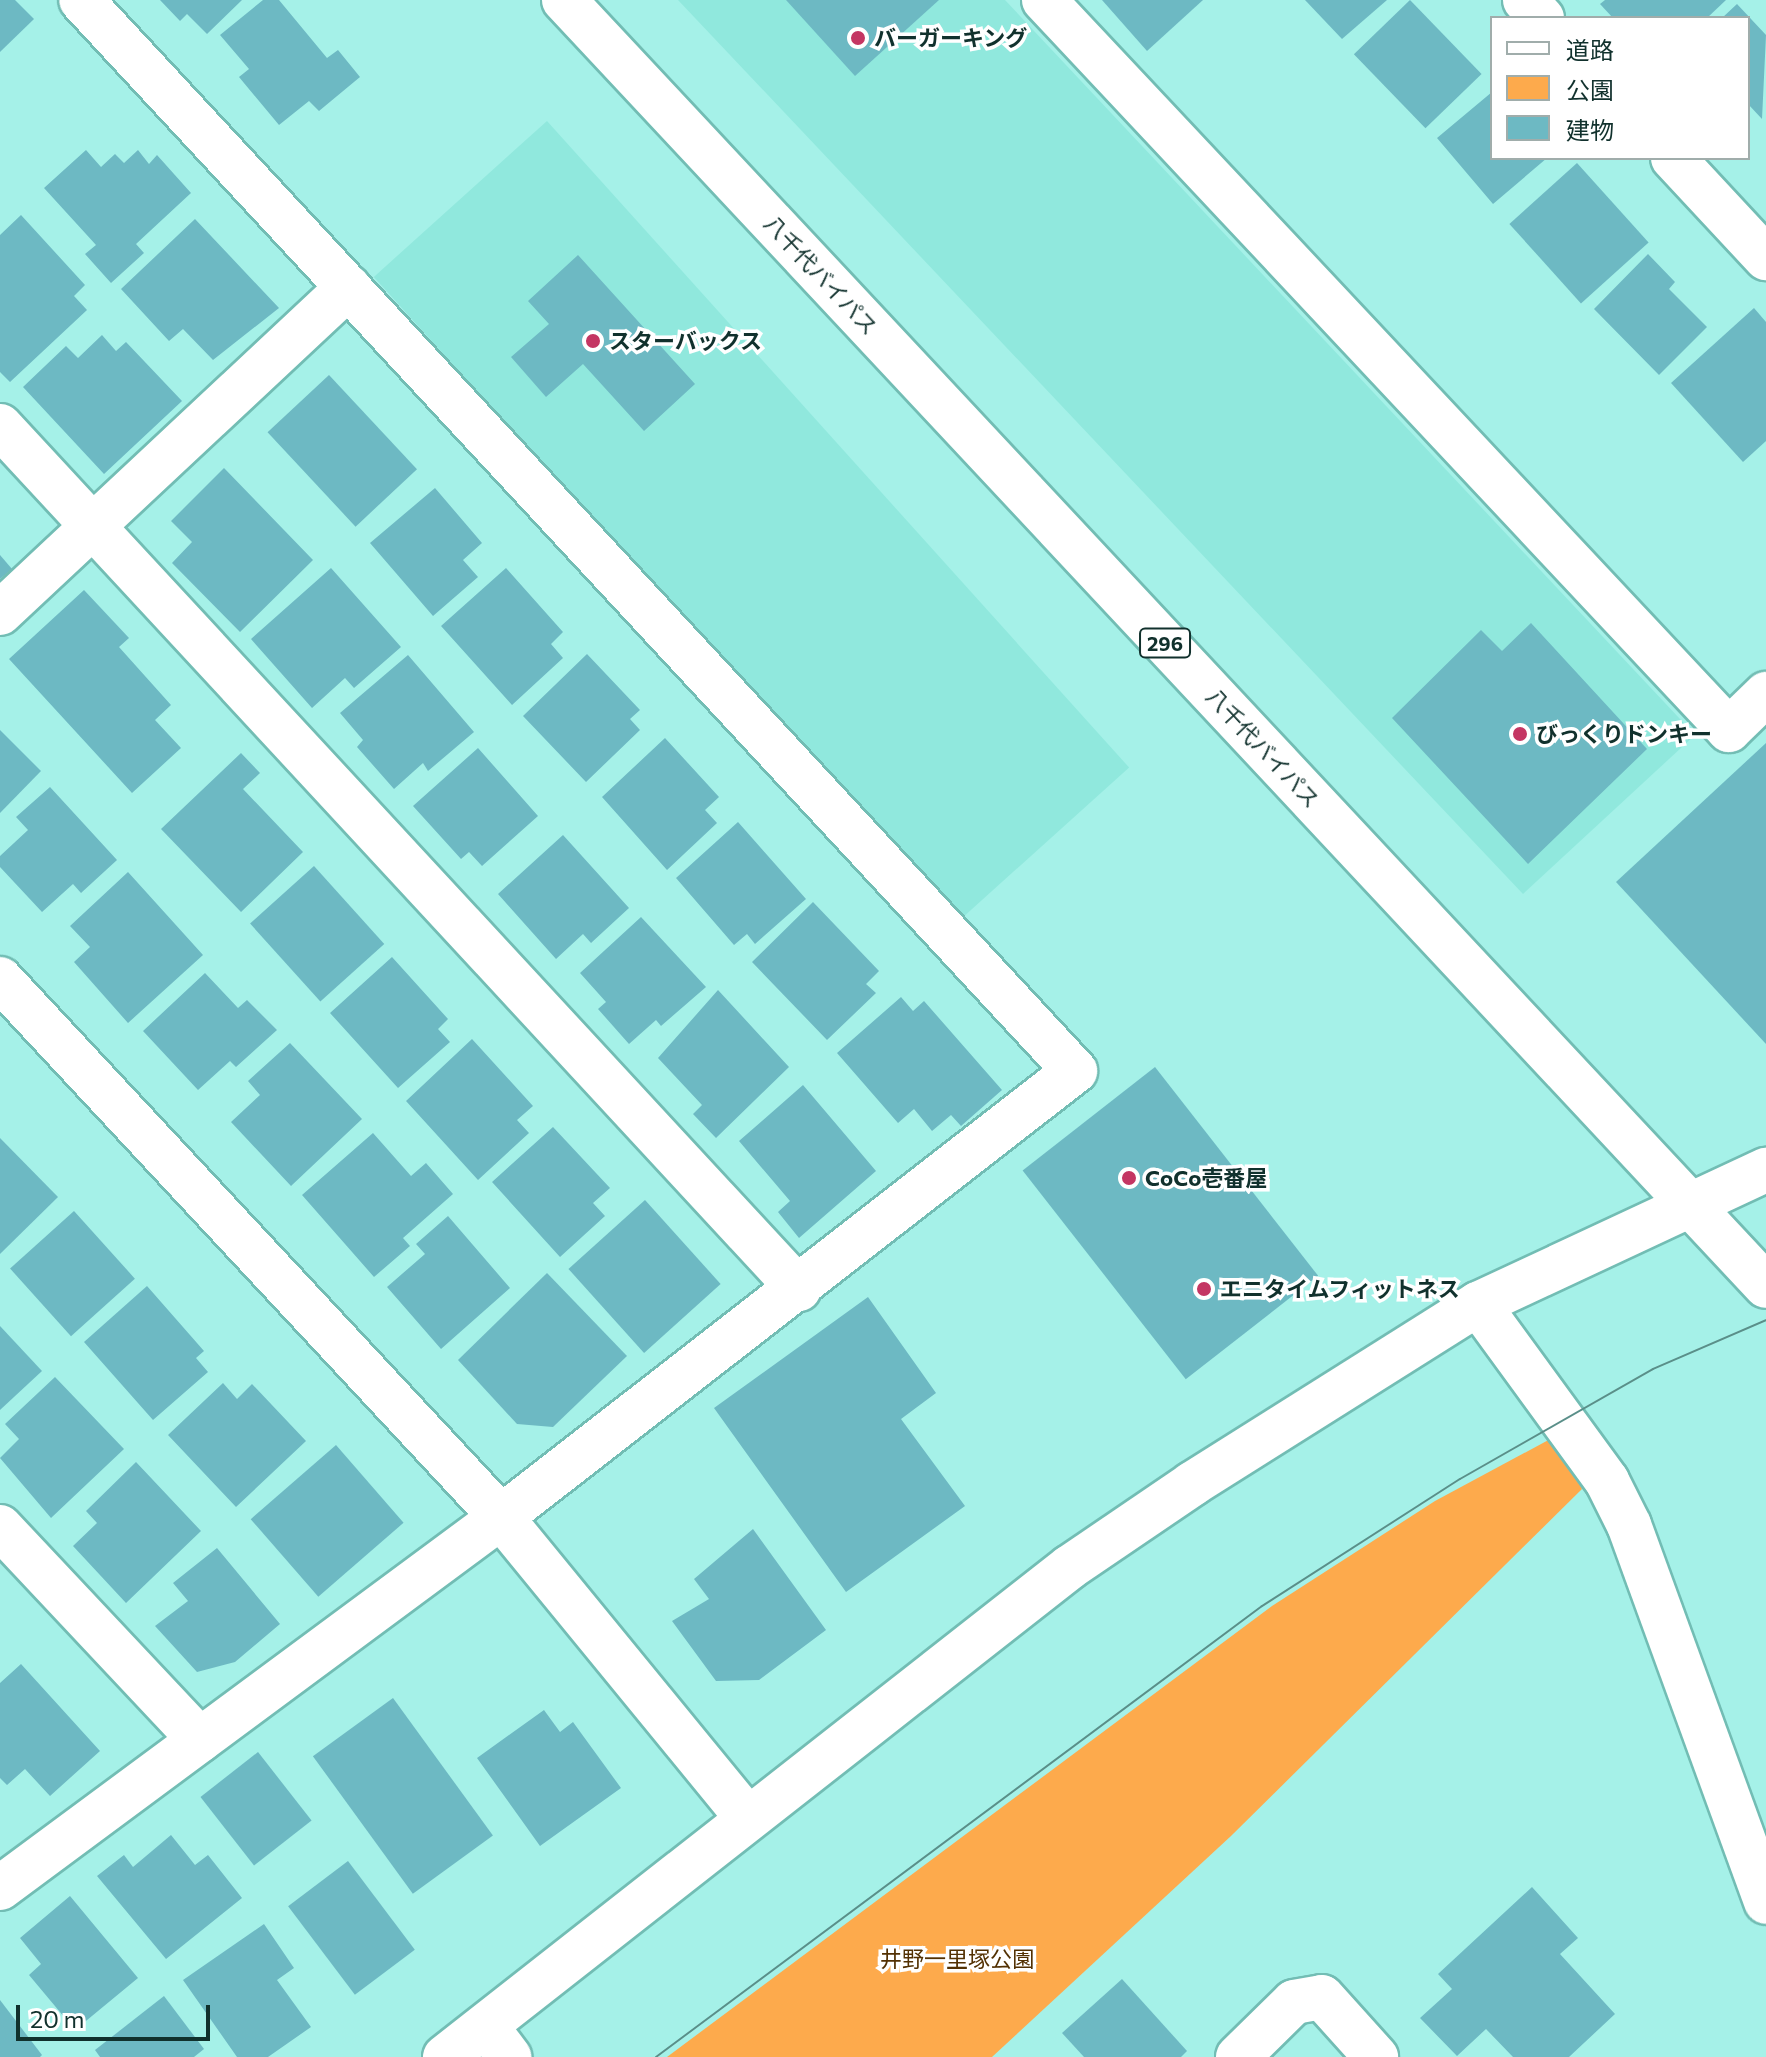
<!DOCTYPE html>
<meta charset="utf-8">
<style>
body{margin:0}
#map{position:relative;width:1766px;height:2057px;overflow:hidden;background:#a5f1e8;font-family:Commissioner,"Noto Sans JP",sans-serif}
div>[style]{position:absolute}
.built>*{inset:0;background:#90e8dd;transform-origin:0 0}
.green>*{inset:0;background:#fdaa4c}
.building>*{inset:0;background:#6db9c3;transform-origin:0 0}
.roads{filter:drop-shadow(2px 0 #72bdb4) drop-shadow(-2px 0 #72bdb4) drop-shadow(0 2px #72bdb4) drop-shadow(0 -2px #72bdb4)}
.minor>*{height:44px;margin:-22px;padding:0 22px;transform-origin:22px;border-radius:22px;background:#fff}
.tertiary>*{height:44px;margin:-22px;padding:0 22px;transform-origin:22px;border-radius:22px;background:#fff}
.trunk>*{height:44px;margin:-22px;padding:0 22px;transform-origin:22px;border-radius:22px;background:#fff}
.tram>*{height:2px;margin:-1px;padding:0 1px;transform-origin:1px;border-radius:1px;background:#5a8f89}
.dots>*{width:22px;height:22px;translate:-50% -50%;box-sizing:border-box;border:4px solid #fff;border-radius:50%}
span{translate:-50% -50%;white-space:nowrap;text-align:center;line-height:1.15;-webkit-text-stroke:7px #fff;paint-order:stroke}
.shield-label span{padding:2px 6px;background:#fff;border:2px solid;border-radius:6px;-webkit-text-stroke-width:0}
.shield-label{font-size:20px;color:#11312d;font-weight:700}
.poi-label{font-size:22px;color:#11312d;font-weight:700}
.left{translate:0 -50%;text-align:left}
.street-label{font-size:22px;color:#11312d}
.park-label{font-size:22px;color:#533103}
.legend{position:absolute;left:1490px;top:16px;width:260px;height:144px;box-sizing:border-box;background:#fff;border:2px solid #a0adab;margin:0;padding:10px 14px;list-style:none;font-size:24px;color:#11312d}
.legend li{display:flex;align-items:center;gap:16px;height:40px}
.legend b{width:40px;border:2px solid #a0adab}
.scale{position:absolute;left:16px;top:2005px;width:194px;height:36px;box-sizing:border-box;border:4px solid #11312d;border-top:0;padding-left:10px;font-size:24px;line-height:28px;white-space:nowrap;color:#11312d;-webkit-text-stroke:6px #fff;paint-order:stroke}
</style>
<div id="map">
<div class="built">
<div style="clip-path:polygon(678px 0,1005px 0,1695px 735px,1523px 894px)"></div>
<div style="left:547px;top:121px;width:870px;height:233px;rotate:48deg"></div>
</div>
<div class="green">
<div style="clip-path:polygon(1554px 1437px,1582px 1489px,1231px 1836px,992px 2057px,667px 2057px,1272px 1606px,1435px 1501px)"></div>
</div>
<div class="building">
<div style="clip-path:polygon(0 0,15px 0,34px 19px,0 52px)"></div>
<div style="clip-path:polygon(160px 0,242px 0,207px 34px,187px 14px,180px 21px)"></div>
<div style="clip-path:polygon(263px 0,279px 0,327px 58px,338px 50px,360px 77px,319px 111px,309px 101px,279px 125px,239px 77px,249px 69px,220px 35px)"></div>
<div style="clip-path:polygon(786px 0,939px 0,855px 76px)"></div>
<div style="clip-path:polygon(1102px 0,1203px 0,1147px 51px)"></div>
<div style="clip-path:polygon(1305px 0,1387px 0,1342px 39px)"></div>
<div style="left:1410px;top:0;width:103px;height:78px;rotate:46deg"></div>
<div style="clip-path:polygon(1605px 0,1726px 0,1707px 18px,1613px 18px,1600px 4px)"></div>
<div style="clip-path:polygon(1737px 4px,1766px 35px,1762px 119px,1748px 104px,1748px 18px,1722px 18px)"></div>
<div style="clip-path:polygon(1492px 92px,1492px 158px,1547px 158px,1493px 204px,1437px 138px)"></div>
<div style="clip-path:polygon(86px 150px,101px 167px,115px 154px,124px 163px,138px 150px,149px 164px,157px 155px,191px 193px,136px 244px,144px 253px,111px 283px,85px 254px,96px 245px,44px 188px)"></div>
<div style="left:1577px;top:163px;width:107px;height:91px;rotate:48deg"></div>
<div style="clip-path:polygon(21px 215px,85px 285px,74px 296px,87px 310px,10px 382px,0 372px,0 235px)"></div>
<div style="clip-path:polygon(195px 219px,279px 308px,213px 360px,183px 329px,169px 341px,121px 289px)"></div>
<div style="clip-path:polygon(1648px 254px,1675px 282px,1669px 289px,1707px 327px,1659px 375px,1594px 309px)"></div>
<div style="clip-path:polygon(578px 255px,695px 384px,644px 431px,583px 364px,546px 397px,511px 357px,549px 324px,528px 301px)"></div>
<div style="clip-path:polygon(1754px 308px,1766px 322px,1766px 441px,1743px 462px,1671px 383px)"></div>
<div style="clip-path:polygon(102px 335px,116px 351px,126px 342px,182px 401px,104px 474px,23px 387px,66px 346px,78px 358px)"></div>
<div style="left:329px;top:375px;width:129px;height:84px;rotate:47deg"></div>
<div style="clip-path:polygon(224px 468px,313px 560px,240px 632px,172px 563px,192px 542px,171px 521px)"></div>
<div style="clip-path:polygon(435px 488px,482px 543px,463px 560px,478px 577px,433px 616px,370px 543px)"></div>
<div style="clip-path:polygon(0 555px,12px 569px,0 579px)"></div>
<div style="clip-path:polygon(331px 568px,401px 647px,354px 688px,345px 678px,312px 708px,251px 639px)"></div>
<div style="clip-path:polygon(506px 568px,563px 632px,551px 644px,563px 658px,512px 705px,441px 626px)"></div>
<div style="clip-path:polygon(84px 590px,129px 638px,119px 647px,171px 705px,155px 720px,181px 748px,132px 793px,9px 659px)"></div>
<div style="clip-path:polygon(1531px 623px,1647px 749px,1528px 864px,1392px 718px,1481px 630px,1502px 651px)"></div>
<div style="clip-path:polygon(587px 654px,640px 710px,630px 719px,640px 730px,586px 782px,523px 716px)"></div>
<div style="clip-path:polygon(408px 655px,474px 732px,428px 771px,423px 763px,394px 789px,357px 747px,363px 740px,340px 713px)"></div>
<div style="clip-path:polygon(0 730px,41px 771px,0 813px)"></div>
<div style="clip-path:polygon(665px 738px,719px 797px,705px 810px,717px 823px,667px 870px,602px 797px)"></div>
<div style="clip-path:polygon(1766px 743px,1766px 1044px,1616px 882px)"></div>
<div style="clip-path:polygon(478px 748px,538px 816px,482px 866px,469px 852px,461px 859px,413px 806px)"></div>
<div style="clip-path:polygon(241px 753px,260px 773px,243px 789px,303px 852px,241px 912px,161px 829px)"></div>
<div style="clip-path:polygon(50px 787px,117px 860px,81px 893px,73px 884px,42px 912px,0 867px,0 856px,28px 830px,16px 817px)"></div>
<div style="clip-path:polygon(738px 822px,806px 899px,755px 944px,747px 934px,734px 945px,676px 878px)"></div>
<div style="clip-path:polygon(563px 835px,629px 908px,591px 943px,583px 934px,556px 959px,498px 894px)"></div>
<div style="left:314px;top:866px;width:105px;height:86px;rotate:48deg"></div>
<div style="clip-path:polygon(128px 872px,203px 955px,128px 1023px,74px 962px,90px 947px,70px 926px)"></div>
<div style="clip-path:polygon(813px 902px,879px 971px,866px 984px,876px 993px,827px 1040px,752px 962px)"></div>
<div style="clip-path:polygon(641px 917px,706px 987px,661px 1026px,656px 1020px,629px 1044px,598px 1009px,606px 1002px,580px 973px)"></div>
<div style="clip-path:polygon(392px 957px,448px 1019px,438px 1029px,450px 1042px,398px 1088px,330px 1013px)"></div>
<div style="clip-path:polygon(205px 973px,238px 1008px,247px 1000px,277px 1030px,236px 1067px,230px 1061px,198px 1090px,143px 1031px)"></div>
<div style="clip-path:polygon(718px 990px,789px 1067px,716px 1138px,693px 1114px,702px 1105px,658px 1058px)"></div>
<div style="clip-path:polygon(901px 997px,913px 1011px,924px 1001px,1002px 1090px,961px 1126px,951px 1115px,932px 1131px,914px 1109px,898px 1123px,837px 1053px)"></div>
<div style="clip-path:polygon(472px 1039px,533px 1106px,517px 1120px,529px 1133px,478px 1180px,406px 1101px)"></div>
<div style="clip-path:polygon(290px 1043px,362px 1119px,291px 1186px,231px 1122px,260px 1095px,248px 1081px)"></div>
<div style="left:1155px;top:1067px;width:265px;height:168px;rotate:52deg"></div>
<div style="clip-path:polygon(803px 1085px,876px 1171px,799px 1238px,778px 1212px,790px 1201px,739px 1141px)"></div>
<div style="clip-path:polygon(553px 1127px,610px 1188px,593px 1203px,605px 1216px,560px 1257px,492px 1182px)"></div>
<div style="clip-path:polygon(373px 1133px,411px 1176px,426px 1163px,453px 1194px,403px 1238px,410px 1246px,374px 1277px,302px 1195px)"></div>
<div style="clip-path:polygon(0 1138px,58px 1197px,0 1254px)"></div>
<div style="left:645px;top:1200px;width:113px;height:103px;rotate:48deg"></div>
<div style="left:74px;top:1211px;width:91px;height:86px;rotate:48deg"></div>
<div style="clip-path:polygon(448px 1216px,510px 1288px,441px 1349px,387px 1287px,425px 1254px,416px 1244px)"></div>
<div style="clip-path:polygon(547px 1273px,627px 1356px,553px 1427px,517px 1424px,458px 1360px)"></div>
<div style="clip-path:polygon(147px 1286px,204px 1351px,196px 1358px,208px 1372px,153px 1420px,84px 1342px)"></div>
<div style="clip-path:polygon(868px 1297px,936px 1393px,901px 1419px,965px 1506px,846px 1592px,714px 1408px)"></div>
<div style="clip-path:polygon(0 1326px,42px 1371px,0 1410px)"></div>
<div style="clip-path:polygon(55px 1377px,124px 1449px,51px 1518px,0 1458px,19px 1439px,5px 1424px)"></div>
<div style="clip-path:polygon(223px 1383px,237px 1399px,252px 1384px,306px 1441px,236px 1507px,168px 1435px)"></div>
<div style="left:336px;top:1445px;width:103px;height:113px;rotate:49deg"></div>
<div style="clip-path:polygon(136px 1462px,201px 1531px,126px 1603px,73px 1546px,97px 1523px,86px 1511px)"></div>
<div style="clip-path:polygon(753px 1529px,826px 1630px,759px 1680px,716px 1681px,672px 1621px,709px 1599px,694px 1579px)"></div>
<div style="clip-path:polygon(217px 1548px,280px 1624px,235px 1662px,197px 1672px,155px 1626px,188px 1601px,173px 1583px)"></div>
<div style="clip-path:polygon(21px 1664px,100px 1751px,50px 1796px,25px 1769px,7px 1785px,0 1778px,0 1683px)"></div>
<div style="left:393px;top:1698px;width:170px;height:99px;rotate:54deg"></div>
<div style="clip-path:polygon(544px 1710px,560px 1732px,573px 1722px,621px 1788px,540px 1846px,477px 1758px)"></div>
<div style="left:258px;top:1752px;width:87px;height:73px;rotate:52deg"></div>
<div style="clip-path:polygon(171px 1835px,195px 1865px,208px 1855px,242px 1898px,166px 1959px,97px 1876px,124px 1855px,133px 1867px)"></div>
<div style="left:348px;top:1861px;width:111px;height:75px;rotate:53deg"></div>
<div style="clip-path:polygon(1532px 1887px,1578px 1938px,1560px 1954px,1615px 2014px,1569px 2057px,1513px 2057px,1486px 2029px,1457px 2056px,1420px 2018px,1452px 1989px,1438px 1974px)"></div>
<div style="clip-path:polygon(70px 1896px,138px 1978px,75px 2030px,29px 1975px,41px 1964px,20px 1938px)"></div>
<div style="clip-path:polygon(264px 1924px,294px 1968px,277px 1980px,311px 2027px,268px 2057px,237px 2057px,183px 1980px)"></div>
<div style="clip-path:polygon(1122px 1979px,1187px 2051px,1181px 2057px,1084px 2057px,1062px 2033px)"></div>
<div style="clip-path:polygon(164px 1996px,204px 2049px,194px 2057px,100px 2057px,95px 2050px)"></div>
<div style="clip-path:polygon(0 2000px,42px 2055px,40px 2057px,0 2057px)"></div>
</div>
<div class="roads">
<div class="minor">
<div style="left:1044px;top:0;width:1001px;rotate:46.82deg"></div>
<div style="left:1729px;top:730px;width:52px;rotate:-44.2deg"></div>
<div style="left:1525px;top:0;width:25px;rotate:47deg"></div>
<div style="left:1673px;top:158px;width:137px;rotate:47.1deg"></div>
<div style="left:0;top:426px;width:1176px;rotate:47.21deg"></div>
<div style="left:0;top:613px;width:477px;rotate:-43.1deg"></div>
<div style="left:1478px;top:1304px;width:219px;rotate:53.9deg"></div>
<div style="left:1607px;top:1481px;width:49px;rotate:63.4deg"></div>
<div style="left:1629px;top:1525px;width:401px;rotate:70deg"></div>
<div style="left:0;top:1527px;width:292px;rotate:46.8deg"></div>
<div style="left:0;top:1888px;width:623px;rotate:-36.52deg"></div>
<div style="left:501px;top:1517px;width:727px;rotate:-37.85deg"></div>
<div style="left:1075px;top:1071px;width:1461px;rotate:-132.86deg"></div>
<div style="left:486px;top:2026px;width:39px;rotate:53deg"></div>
<div style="left:1238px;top:2057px;width:78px;rotate:-44.5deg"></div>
<div style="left:1294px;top:2002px;width:28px;rotate:-10deg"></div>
<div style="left:1322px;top:1997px;width:81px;rotate:48deg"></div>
</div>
<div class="tertiary">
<div style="left:0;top:979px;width:735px;rotate:47.04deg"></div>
<div style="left:501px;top:1517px;width:389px;rotate:50.7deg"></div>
<div style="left:445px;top:2057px;width:794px;rotate:-38.1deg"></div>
<div style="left:1070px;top:1567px;width:148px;rotate:-34.2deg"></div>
<div style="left:1192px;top:1484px;width:338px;rotate:-32.2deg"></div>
<div style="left:1478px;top:1304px;width:318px;rotate:-25deg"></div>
</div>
<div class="trunk">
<div style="left:564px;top:0;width:1760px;rotate:46.93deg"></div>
</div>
</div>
<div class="tram">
<div style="left:656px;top:2057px;width:755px;rotate:-36.66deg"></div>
<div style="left:1262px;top:1606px;width:235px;rotate:-32.7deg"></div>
<div style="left:1460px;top:1479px;width:222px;rotate:-29.7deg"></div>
<div style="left:1653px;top:1369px;width:123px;rotate:-23.4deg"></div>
</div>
<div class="dots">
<div style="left:858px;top:38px;background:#c43663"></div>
<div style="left:593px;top:341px;background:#c43663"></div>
<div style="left:1520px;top:734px;background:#c43663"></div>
<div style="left:1129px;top:1178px;background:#c43663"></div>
<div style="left:1204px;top:1289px;background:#c43663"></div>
</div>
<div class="shield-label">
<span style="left:1165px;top:643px">296</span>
</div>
<div class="poi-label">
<span class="left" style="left:874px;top:38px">バーガーキング</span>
<span class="left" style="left:609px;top:341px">スターバックス</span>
<span class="left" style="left:1536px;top:734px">びっくりドンキー</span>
<span class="left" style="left:1145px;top:1178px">CoCo壱番屋</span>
<span class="left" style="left:1220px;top:1289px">エニタイムフィットネス</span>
</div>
<div class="street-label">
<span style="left:821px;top:275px;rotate:47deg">八千代バイパス</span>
<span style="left:1263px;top:748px;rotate:47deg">八千代バイパス</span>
</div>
<div class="park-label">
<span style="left:957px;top:1959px">井野一里塚公園</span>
</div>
<ul class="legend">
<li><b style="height:10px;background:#fff"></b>道路</li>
<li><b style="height:22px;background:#fdaa4c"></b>公園</li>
<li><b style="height:22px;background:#6db9c3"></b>建物</li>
</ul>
<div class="scale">20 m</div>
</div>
